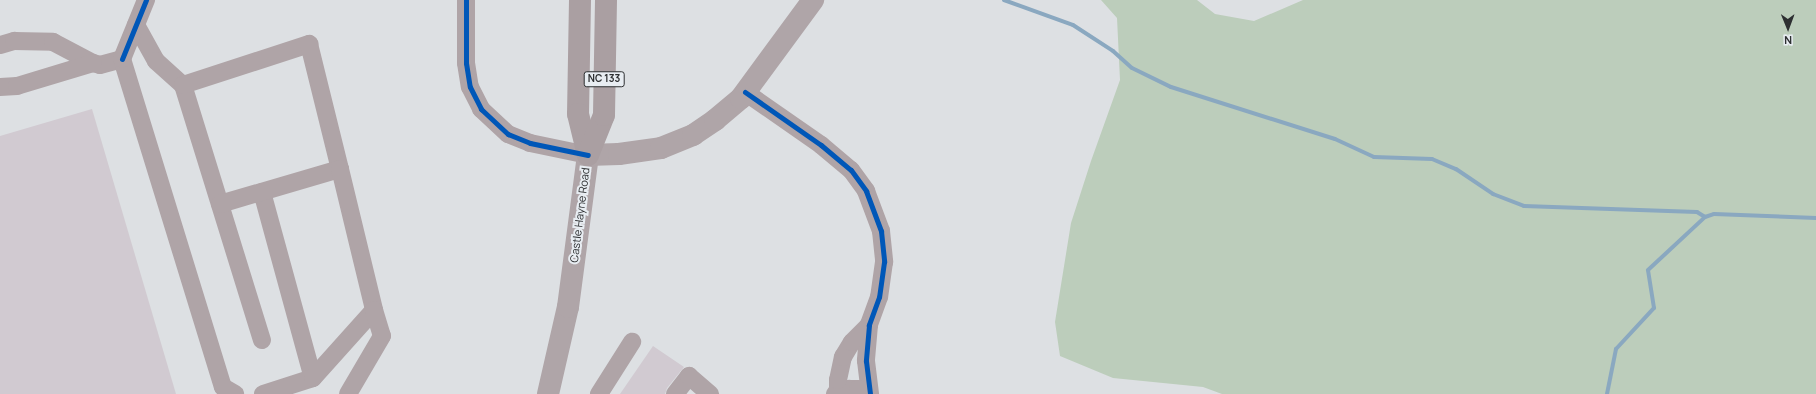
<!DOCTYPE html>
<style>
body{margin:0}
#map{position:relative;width:1816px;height:394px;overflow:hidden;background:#dde0e3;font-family:Manrope,sans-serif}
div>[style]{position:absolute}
.green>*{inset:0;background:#bccdbb}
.stream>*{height:4px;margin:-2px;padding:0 2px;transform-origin:2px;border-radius:2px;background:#8aa8c0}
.building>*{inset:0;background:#d1cad1}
.minor>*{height:18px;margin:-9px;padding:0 9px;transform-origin:9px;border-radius:9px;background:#afa4a7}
.major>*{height:22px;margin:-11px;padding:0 11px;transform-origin:11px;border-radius:11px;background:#afa5a8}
.highway>*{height:22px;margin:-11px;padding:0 11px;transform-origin:11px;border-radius:11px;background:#aa9fa2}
.cycleway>*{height:5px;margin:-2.5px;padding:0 2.5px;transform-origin:2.5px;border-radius:2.5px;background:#0057b8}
span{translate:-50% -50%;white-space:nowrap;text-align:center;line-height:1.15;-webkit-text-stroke:4px #e8edf2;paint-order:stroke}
.shield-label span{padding:1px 3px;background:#e8edf2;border:1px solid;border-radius:3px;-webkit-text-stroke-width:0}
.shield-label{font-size:10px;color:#2d2f31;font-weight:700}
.street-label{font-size:11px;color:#2d2f31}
.north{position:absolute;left:1768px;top:8px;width:40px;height:40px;-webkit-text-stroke:3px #e8edf2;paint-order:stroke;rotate:179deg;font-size:11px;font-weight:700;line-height:16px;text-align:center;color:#2d2f31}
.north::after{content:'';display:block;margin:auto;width:14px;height:18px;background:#2d2f31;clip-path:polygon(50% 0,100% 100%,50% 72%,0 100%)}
</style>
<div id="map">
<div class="green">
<div style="clip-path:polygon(1101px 0,1197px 0,1215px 14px,1254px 21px,1303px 0,1816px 0,1816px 394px,1222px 394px,1203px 387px,1113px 378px,1060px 356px,1055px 322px,1071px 223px,1091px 161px,1120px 80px,1117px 18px)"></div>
</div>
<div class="stream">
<div style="left:1004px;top:0;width:73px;rotate:19.9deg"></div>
<div style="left:1073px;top:25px;width:48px;rotate:33deg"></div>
<div style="left:1113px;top:51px;width:25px;rotate:42deg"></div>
<div style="left:1132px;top:68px;width:43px;rotate:26deg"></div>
<div style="left:1171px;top:87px;width:172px;rotate:17.6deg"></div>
<div style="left:1335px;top:139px;width:43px;rotate:24.8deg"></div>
<div style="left:1374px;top:157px;width:58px;rotate:2deg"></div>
<div style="left:1432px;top:159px;width:26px;rotate:23deg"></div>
<div style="left:1456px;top:169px;width:45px;rotate:34deg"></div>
<div style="left:1493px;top:194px;width:33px;rotate:21deg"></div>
<div style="left:1524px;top:206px;width:173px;rotate:2deg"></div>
<div style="left:1697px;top:212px;width:9px;rotate:32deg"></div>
<div style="left:1607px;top:394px;width:46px;rotate:-78.7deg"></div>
<div style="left:1616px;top:349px;width:56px;rotate:-47.2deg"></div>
<div style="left:1654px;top:308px;width:38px;rotate:-99deg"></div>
<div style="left:1648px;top:270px;width:78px;rotate:-42.9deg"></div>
<div style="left:1705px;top:217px;width:9px;rotate:-18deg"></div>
<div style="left:1714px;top:214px;width:102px;rotate:2.2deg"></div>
</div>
<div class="building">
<div style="clip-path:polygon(92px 109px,176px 394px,0 394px,0 136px)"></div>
<div style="clip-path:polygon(653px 346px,684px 367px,667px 388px,665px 394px,620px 394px)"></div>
</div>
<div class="minor">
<div style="left:466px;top:0;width:63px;rotate:90deg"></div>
<div style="left:466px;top:63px;width:24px;rotate:81deg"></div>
<div style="left:470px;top:87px;width:25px;rotate:63deg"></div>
<div style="left:481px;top:109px;width:37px;rotate:43deg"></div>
<div style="left:508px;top:134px;width:24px;rotate:22deg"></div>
<div style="left:530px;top:143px;width:59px;rotate:11.7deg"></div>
<div style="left:136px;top:25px;width:41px;rotate:60.9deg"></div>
<div style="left:156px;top:61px;width:36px;rotate:42deg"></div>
<div style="left:183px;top:85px;width:267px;rotate:72.8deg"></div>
<div style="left:0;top:45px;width:15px;rotate:-16deg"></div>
<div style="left:14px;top:41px;width:39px;rotate:1deg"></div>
<div style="left:53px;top:42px;width:45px;rotate:27.7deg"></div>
<div style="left:93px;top:63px;width:7px;rotate:16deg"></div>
<div style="left:100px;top:65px;width:23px;rotate:-15deg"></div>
<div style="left:122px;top:59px;width:343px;rotate:72.9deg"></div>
<div style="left:223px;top:387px;width:14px;rotate:30deg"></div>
<div style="left:122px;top:59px;width:64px;rotate:-67.9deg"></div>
<div style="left:183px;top:85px;width:133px;rotate:-18deg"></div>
<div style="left:309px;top:44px;width:129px;rotate:76.1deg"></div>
<div style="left:0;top:87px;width:17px;rotate:-3deg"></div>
<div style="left:17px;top:86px;width:79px;rotate:-16.8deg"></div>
<div style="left:745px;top:92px;width:93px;rotate:34.9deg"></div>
<div style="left:821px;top:145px;width:39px;rotate:40deg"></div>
<div style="left:851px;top:170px;width:26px;rotate:54deg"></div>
<div style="left:866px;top:191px;width:43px;rotate:69.4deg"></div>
<div style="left:881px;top:231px;width:31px;rotate:84deg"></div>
<div style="left:884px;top:262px;width:35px;rotate:98deg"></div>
<div style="left:879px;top:297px;width:30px;rotate:110deg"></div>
<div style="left:869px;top:325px;width:36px;rotate:95deg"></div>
<div style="left:866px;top:361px;width:33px;rotate:83deg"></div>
<div style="left:262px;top:192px;width:193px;rotate:74.7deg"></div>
<div style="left:220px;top:204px;width:125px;rotate:-16.3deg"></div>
<div style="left:340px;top:169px;width:145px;rotate:76.4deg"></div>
<div style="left:263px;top:394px;width:52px;rotate:-17.7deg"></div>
<div style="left:313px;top:378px;width:91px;rotate:-48.1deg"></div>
<div style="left:374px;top:310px;width:27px;rotate:73deg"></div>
<div style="left:382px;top:336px;width:67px;rotate:120.4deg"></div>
<div style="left:599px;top:394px;width:62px;rotate:-57.6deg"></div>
<div style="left:675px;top:394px;width:23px;rotate:-52deg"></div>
<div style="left:689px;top:376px;width:28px;rotate:41deg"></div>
<div style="left:835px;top:394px;width:15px;rotate:-20deg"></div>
<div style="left:849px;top:389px;width:9px"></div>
<div style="left:858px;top:389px;width:11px;rotate:27deg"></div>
<div style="left:838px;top:394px;width:14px;rotate:-90deg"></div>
<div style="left:838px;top:380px;width:24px;rotate:-78deg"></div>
<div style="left:843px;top:357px;width:17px;rotate:-59deg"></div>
<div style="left:852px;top:342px;width:24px;rotate:-45deg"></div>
</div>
<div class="major">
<div style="left:548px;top:394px;width:89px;rotate:-77.1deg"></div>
<div style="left:568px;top:307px;width:153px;rotate:-82.5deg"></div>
<div style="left:588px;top:155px;width:31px;rotate:-2deg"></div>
<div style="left:619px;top:154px;width:42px;rotate:-8.1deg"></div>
<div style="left:661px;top:148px;width:35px;rotate:-22deg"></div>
<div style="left:693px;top:135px;width:27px;rotate:-34deg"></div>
<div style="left:715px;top:120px;width:34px;rotate:-40deg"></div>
<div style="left:741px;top:98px;width:122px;rotate:-53.7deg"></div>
</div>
<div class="highway">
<div style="left:580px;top:0;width:114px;rotate:91deg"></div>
<div style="left:578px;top:114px;width:42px;rotate:76.3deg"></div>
<div style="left:588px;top:155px;width:43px;rotate:-68.2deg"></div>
<div style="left:604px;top:115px;width:115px;rotate:-89deg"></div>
</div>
<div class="cycleway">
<div style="left:466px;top:0;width:63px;rotate:90deg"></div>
<div style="left:466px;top:63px;width:24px;rotate:81deg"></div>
<div style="left:470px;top:87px;width:25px;rotate:63deg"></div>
<div style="left:481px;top:109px;width:37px;rotate:43deg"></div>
<div style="left:508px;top:134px;width:24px;rotate:22deg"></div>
<div style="left:530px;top:143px;width:59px;rotate:11.7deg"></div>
<div style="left:122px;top:59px;width:64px;rotate:-67.9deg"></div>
<div style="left:745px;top:92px;width:93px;rotate:34.9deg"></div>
<div style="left:821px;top:145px;width:39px;rotate:40deg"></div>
<div style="left:851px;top:170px;width:26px;rotate:54deg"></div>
<div style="left:866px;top:191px;width:43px;rotate:69.4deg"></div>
<div style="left:881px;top:231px;width:31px;rotate:84deg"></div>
<div style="left:884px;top:262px;width:35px;rotate:98deg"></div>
<div style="left:879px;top:297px;width:30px;rotate:110deg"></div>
<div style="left:869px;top:325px;width:36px;rotate:95deg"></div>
<div style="left:866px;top:361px;width:33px;rotate:83deg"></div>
</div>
<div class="shield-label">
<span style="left:604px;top:79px">NC 133</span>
</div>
<div class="street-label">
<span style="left:580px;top:215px;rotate:-83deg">Castle Hayne Road</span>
</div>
<div class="north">N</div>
</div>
